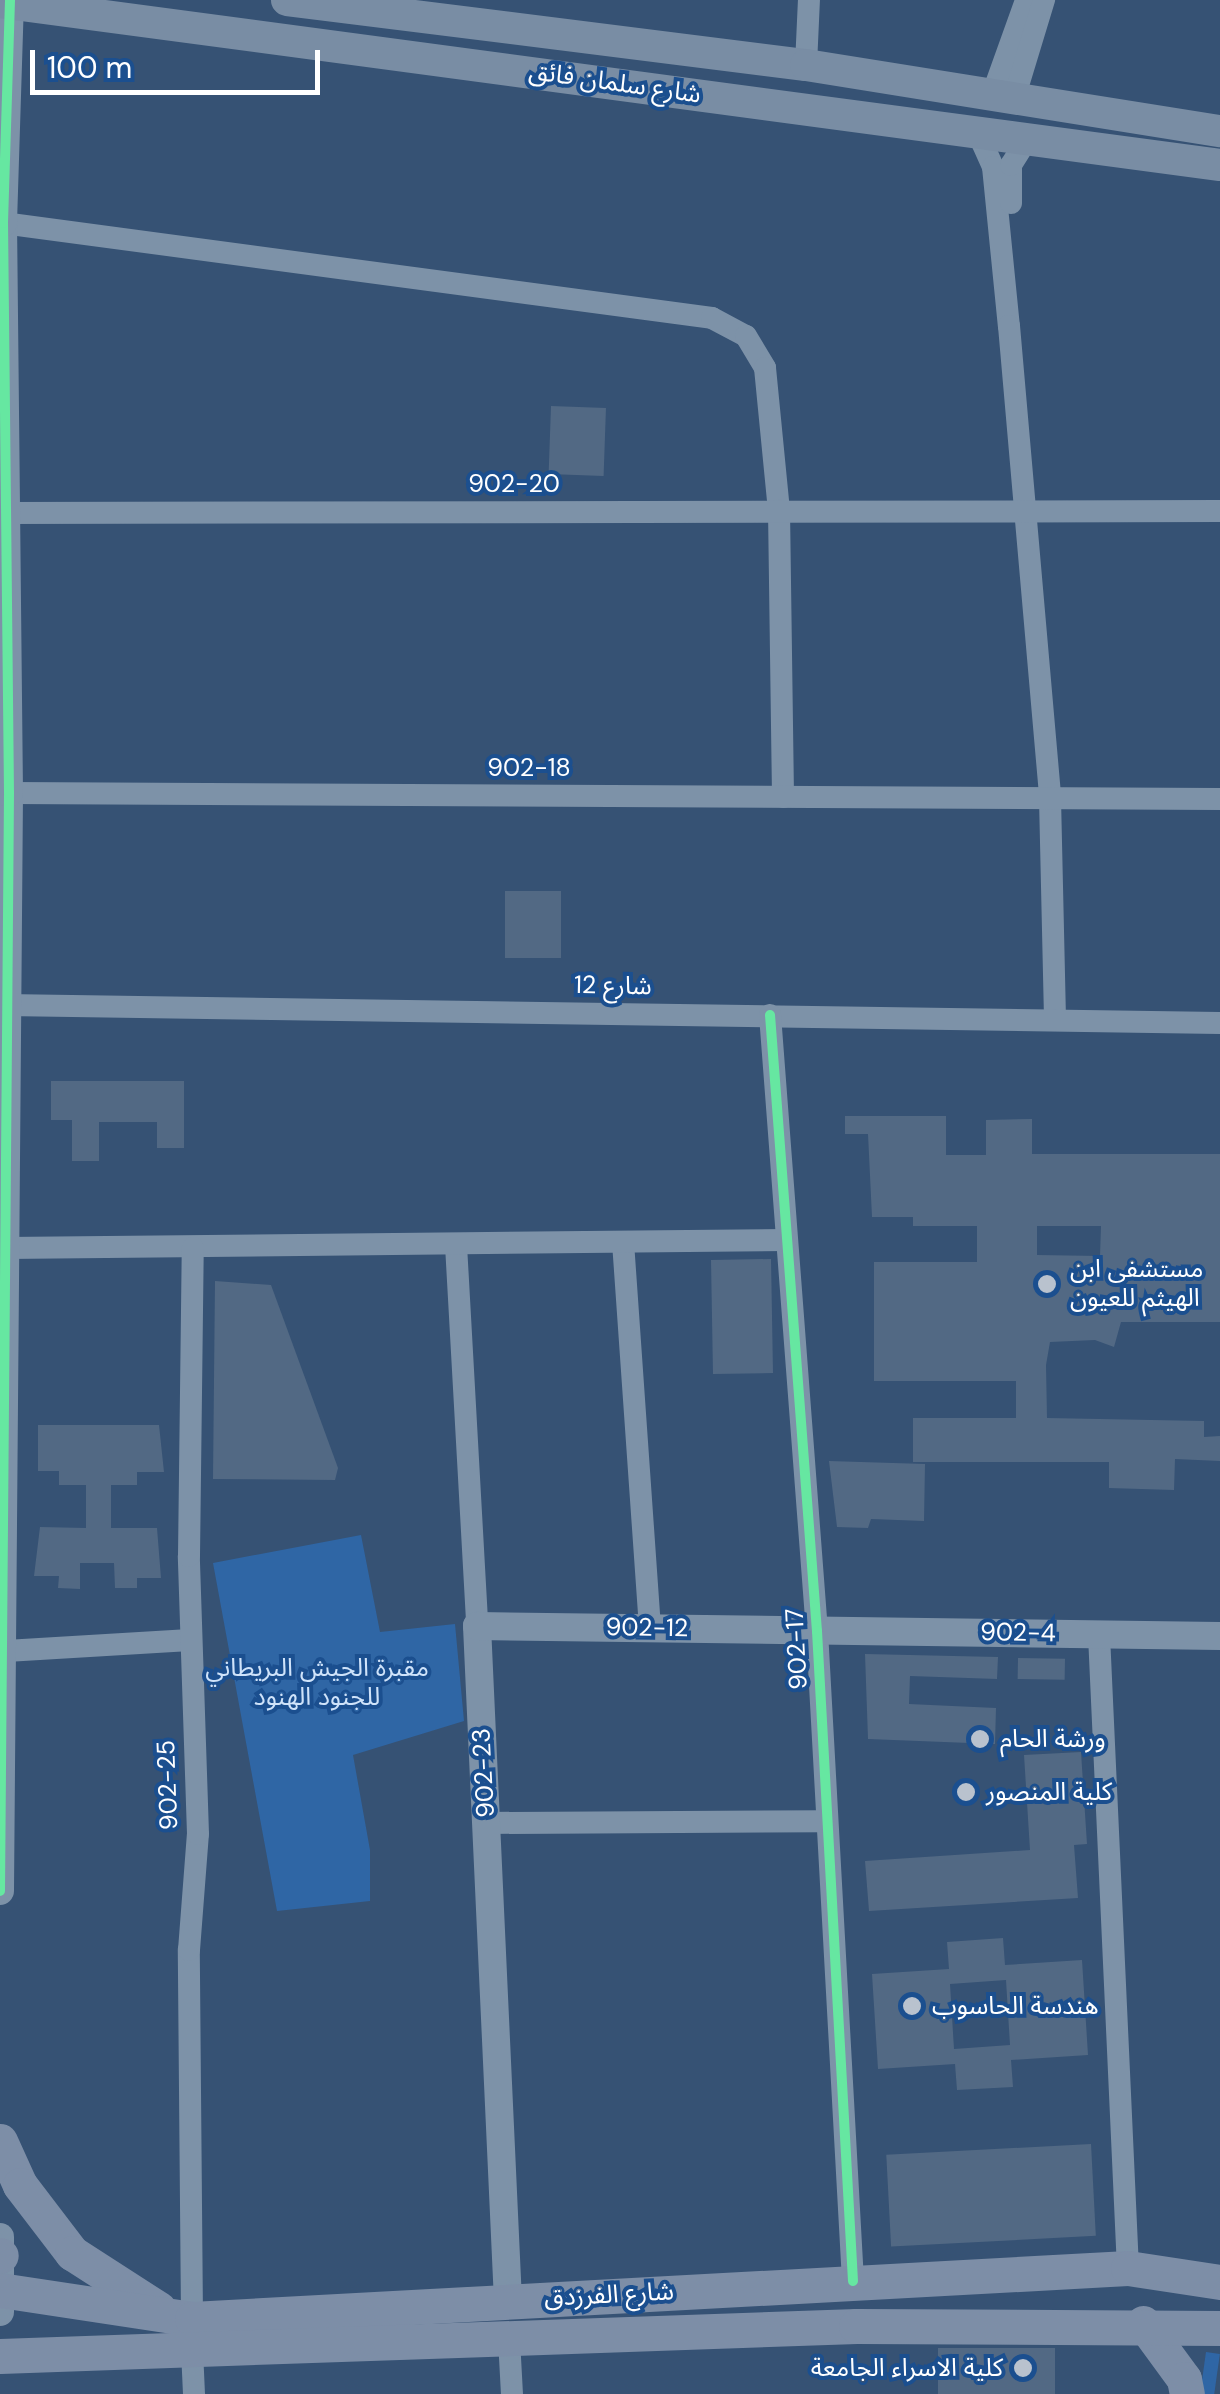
<!DOCTYPE html>
<meta charset="utf-8">
<style>
body{margin:0}
#map{position:relative;width:1220px;height:2394px;overflow:hidden;background:#365274;font-family:"DM Sans","Noto Sans Arabic",sans-serif}
div>[style]{position:absolute}
.green>*{inset:0;background:#2f66a5;transform-origin:0 0}
.building>*{inset:0;background:#526984;transform-origin:0 0}
.minor>*{height:22px;margin:-11px;padding:0 11px;transform-origin:11px;border-radius:11px;background:#7d92a8}
.tertiary>*{height:28px;margin:-14px;padding:0 14px;transform-origin:14px;border-radius:14px;background:#7d92a8}
.secondary>*{height:32px;margin:-16px;padding:0 16px;transform-origin:16px;border-radius:16px;background:#798da4}
.primary>*{height:35px;margin:-17.5px;padding:0 17.5px;transform-origin:17.5px;border-radius:17.5px;background:#7d8ea7}
.cycleway>*{height:10px;margin:-5px;padding:0 5px;transform-origin:5px;border-radius:5px;background:#66e7a1}
.dots>*{width:28px;height:28px;translate:-50% -50%;box-sizing:border-box;border:5px solid #1b4f8f;border-radius:50%}
span{translate:-50% -50%;white-space:nowrap;text-align:center;line-height:1.15;-webkit-text-stroke:8px #1b4f8f;paint-order:stroke}
.street-label{font-size:25px;color:#fff}
.poi-label{font-size:25px;color:#fff}
.left{translate:0 -50%;text-align:left}
.right{translate:-100% -50%;text-align:right}
.park-label{font-size:25px;color:#cfe3fa}
.scale{position:absolute;left:30px;top:50px;width:290px;height:45px;box-sizing:border-box;border:5px solid #fff;border-top:0;padding-left:12px;font-size:30px;line-height:35px;white-space:nowrap;color:#fff;-webkit-text-stroke:8px #1b4f8f;paint-order:stroke}
</style>
<div id="map">
<div class="green">
<div style="clip-path:polygon(361px 1535px,380px 1632px,455px 1624px,464px 1721px,353px 1755px,370px 1850px,370px 1901px,277px 1911px,213px 1563px)"></div>
<div style="left:1206px;top:2352px;width:14px;height:42px;rotate:8deg"></div>
</div>
<div class="building">
<div style="left:551px;top:406px;width:55px;height:68px;rotate:2deg"></div>
<div style="left:505px;top:891px;width:56px;height:67px"></div>
<div style="clip-path:polygon(51px 1081px,184px 1081px,184px 1148px,157px 1148px,157px 1122px,99px 1122px,99px 1161px,72px 1161px,72px 1120px,51px 1120px)"></div>
<div style="clip-path:polygon(evenodd,845px 1116px,946px 1116px,946px 1155px,986px 1155px,986px 1120px,1032px 1119px,1032px 1154px,1220px 1154px,1220px 1322px,1121px 1322px,1114px 1347px,1095px 1340px,1050px 1342px,1046px 1365px,1047px 1418px,1204px 1421px,1204px 1437px,1220px 1436px,1220px 1461px,1175px 1459px,1174px 1490px,1109px 1488px,1109px 1462px,913px 1462px,913px 1418px,1016px 1418px,1016px 1381px,874px 1381px,874px 1262px,977px 1262px,977px 1226px,913px 1226px,913px 1217px,872px 1217px,868px 1134px,845px 1134px,845px 1116px,1037px 1226px,1101px 1226px,1100px 1256px,1037px 1255px,1037px 1226px)"></div>
<div style="left:771px;top:1259px;width:114px;height:60px;rotate:89deg"></div>
<div style="clip-path:polygon(215px 1281px,271px 1285px,338px 1468px,335px 1480px,213px 1479px)"></div>
<div style="clip-path:polygon(38px 1425px,159px 1425px,164px 1472px,137px 1472px,137px 1485px,111px 1485px,111px 1528px,157px 1528px,161px 1578px,137px 1578px,137px 1588px,115px 1588px,114px 1563px,80px 1563px,80px 1589px,58px 1588px,59px 1576px,34px 1576px,40px 1527px,86px 1528px,86px 1485px,59px 1485px,59px 1471px,38px 1471px)"></div>
<div style="clip-path:polygon(829px 1461px,925px 1464px,924px 1521px,871px 1519px,868px 1528px,837px 1527px)"></div>
<div style="clip-path:polygon(865px 1654px,998px 1657px,997px 1679px,910px 1676px,909px 1704px,996px 1708px,995px 1744px,868px 1739px)"></div>
<div style="left:1018px;top:1658px;width:47px;height:21px;rotate:1deg"></div>
<div style="clip-path:polygon(1081px 1752px,1087px 1844px,1074px 1845px,1078px 1898px,869px 1911px,865px 1861px,1030px 1850px,1024px 1755px)"></div>
<div style="clip-path:polygon(evenodd,1003px 1938px,1005px 1965px,1082px 1960px,1088px 2055px,1011px 2060px,1013px 2087px,957px 2090px,955px 2064px,878px 2069px,872px 1974px,949px 1969px,947px 1942px,1003px 1938px,1006px 1980px,1010px 2045px,954px 2049px,950px 1984px,1006px 1980px)"></div>
<div style="left:1091px;top:2144px;width:92px;height:205px;rotate:87deg"></div>
<div style="left:938px;top:2348px;width:117px;height:46px"></div>
</div>
<div class="minor">
<div style="left:806px;top:65px;width:65px;rotate:-87.4deg"></div>
<div style="left:991px;top:98px;width:104px;rotate:-70.3deg"></div>
<div style="left:1013px;top:102px;width:107px;rotate:-73.1deg"></div>
<div style="left:977px;top:131px;width:39px;rotate:66deg"></div>
<div style="left:993px;top:167px;width:160px;rotate:84.3deg"></div>
<div style="left:1009px;top:326px;width:474px;rotate:85deg"></div>
<div style="left:1050px;top:798px;width:221px;rotate:88.7deg"></div>
<div style="left:1011px;top:203px;width:38px;rotate:-90deg"></div>
<div style="left:1011px;top:165px;width:32px;rotate:-58deg"></div>
<div style="left:3px;top:223px;width:715px;rotate:7.63deg"></div>
<div style="left:712px;top:318px;width:38px;rotate:28deg"></div>
<div style="left:746px;top:336px;width:37px;rotate:59deg"></div>
<div style="left:765px;top:368px;width:143px;rotate:84.4deg"></div>
<div style="left:779px;top:510px;width:287px;rotate:89.2deg"></div>
<div style="left:3px;top:513px;width:1217px;rotate:-0.09deg"></div>
<div style="left:9px;top:793px;width:1211px;rotate:0.28deg"></div>
<div style="left:5px;top:1005px;width:1215px;rotate:0.85deg"></div>
<div style="left:770px;top:1015px;width:618px;rotate:85.64deg"></div>
<div style="left:817px;top:1631px;width:651px;rotate:86.83deg"></div>
<div style="left:623px;top:1242px;width:387px;rotate:86deg"></div>
<div style="left:456px;top:1245px;width:382px;rotate:86.8deg"></div>
<div style="left:6px;top:1248px;width:780px;rotate:-0.59deg"></div>
<div style="left:1099px;top:1635px;width:634px;rotate:87.38deg"></div>
<div style="left:6px;top:1651px;width:184px;rotate:-3.4deg"></div>
<div style="left:486px;top:1823px;width:337px;rotate:-0.3deg"></div>
<div style="left:192px;top:2319px;width:369px;rotate:-90.5deg"></div>
<div style="left:189px;top:1950px;width:116px;rotate:-85.6deg"></div>
<div style="left:198px;top:1834px;width:278px;rotate:-91.9deg"></div>
<div style="left:189px;top:1556px;width:308px;rotate:-89.3deg"></div>
<div style="left:509px;top:2339px;width:55px;rotate:86.9deg"></div>
<div style="left:192px;top:2350px;width:44px;rotate:87.4deg"></div>
</div>
<div class="tertiary">
<div style="left:0;top:1891px;width:1098px;rotate:-89.53deg"></div>
<div style="left:9px;top:793px;width:570px;rotate:-90.6deg"></div>
<div style="left:3px;top:223px;width:223px;rotate:-88.2deg"></div>
<div style="left:0;top:2237px;width:75px;rotate:90deg"></div>
<div style="left:508px;top:2301px;width:676px;rotate:-92.63deg"></div>
<div style="left:477px;top:1626px;width:743px;rotate:0.77deg"></div>
</div>
<div class="secondary">
<div style="left:287px;top:0;width:523px;rotate:7.14deg"></div>
<div style="left:806px;top:65px;width:419px;rotate:9.1deg"></div>
<div style="left:0;top:2px;width:1231px;rotate:7.61deg"></div>
</div>
<div class="primary">
<div style="left:0;top:2141px;width:48px;rotate:65.6deg"></div>
<div style="left:20px;top:2185px;width:86px;rotate:52.6deg"></div>
<div style="left:72px;top:2253px;width:103px;rotate:32.8deg"></div>
<div style="left:0;top:2256px;width:1px;rotate:-45deg"></div>
<div style="left:0;top:2290px;width:194px;rotate:8.6deg"></div>
<div style="left:192px;top:2319px;width:937px;rotate:-3.12deg"></div>
<div style="left:1128px;top:2268px;width:93px;rotate:8.7deg"></div>
<div style="left:1143px;top:2323px;width:69px;rotate:53.8deg"></div>
<div style="left:1184px;top:2379px;width:15px;rotate:79deg"></div>
<div style="left:0;top:2356px;width:857px;rotate:-2.01deg"></div>
<div style="left:856px;top:2326px;width:364px;rotate:0.3deg"></div>
</div>
<div class="cycleway">
<div style="left:770px;top:1015px;width:618px;rotate:85.64deg"></div>
<div style="left:817px;top:1631px;width:651px;rotate:86.83deg"></div>
<div style="left:0;top:1891px;width:1098px;rotate:-89.53deg"></div>
<div style="left:9px;top:793px;width:570px;rotate:-90.6deg"></div>
<div style="left:3px;top:223px;width:223px;rotate:-88.2deg"></div>
</div>
<div class="dots">
<div style="left:1047px;top:1284px;background:#b9c2ce"></div>
<div style="left:980px;top:1739px;background:#b9c2ce"></div>
<div style="left:966px;top:1792px;background:#b9c2ce"></div>
<div style="left:912px;top:2006px;background:#b9c2ce"></div>
<div style="left:1023px;top:2368px;background:#b9c2ce"></div>
</div>
<div class="street-label">
<span style="left:615px;top:83px;rotate:8deg">شارع سلمان فائق</span>
<span style="left:514px;top:484px">902-20</span>
<span style="left:529px;top:768px">902-18</span>
<span style="left:613px;top:986px;rotate:1deg">شارع 12</span>
<span style="left:647px;top:1628px;rotate:1deg">902-12</span>
<span style="left:1018px;top:1633px;rotate:1deg">902-4</span>
<span style="left:797px;top:1649px;rotate:-93deg">902-17</span>
<span style="left:484px;top:1773px;rotate:-93deg">902-23</span>
<span style="left:168px;top:1785px;rotate:-92deg">902-25</span>
<span style="left:609px;top:2295px;rotate:-3deg">شارع الفرزدق</span>
</div>
<div class="poi-label">
<span class="left" style="left:1070px;top:1284px">مستشفى ابن<br>الهيثم للعيون</span>
<span class="left" style="left:1000px;top:1739px">ورشة الحام</span>
<span class="left" style="left:986px;top:1792px">كلية المنصور</span>
<span class="left" style="left:932px;top:2006px">هندسة الحاسوب</span>
<span class="right" style="left:1003px;top:2368px">كلية الاسراء الجامعة</span>
</div>
<div class="park-label">
<span style="left:317px;top:1683px">مقبرة الجيش البريطاني<br>للجنود الهنود</span>
</div>
<div class="scale">100 m</div>
</div>
